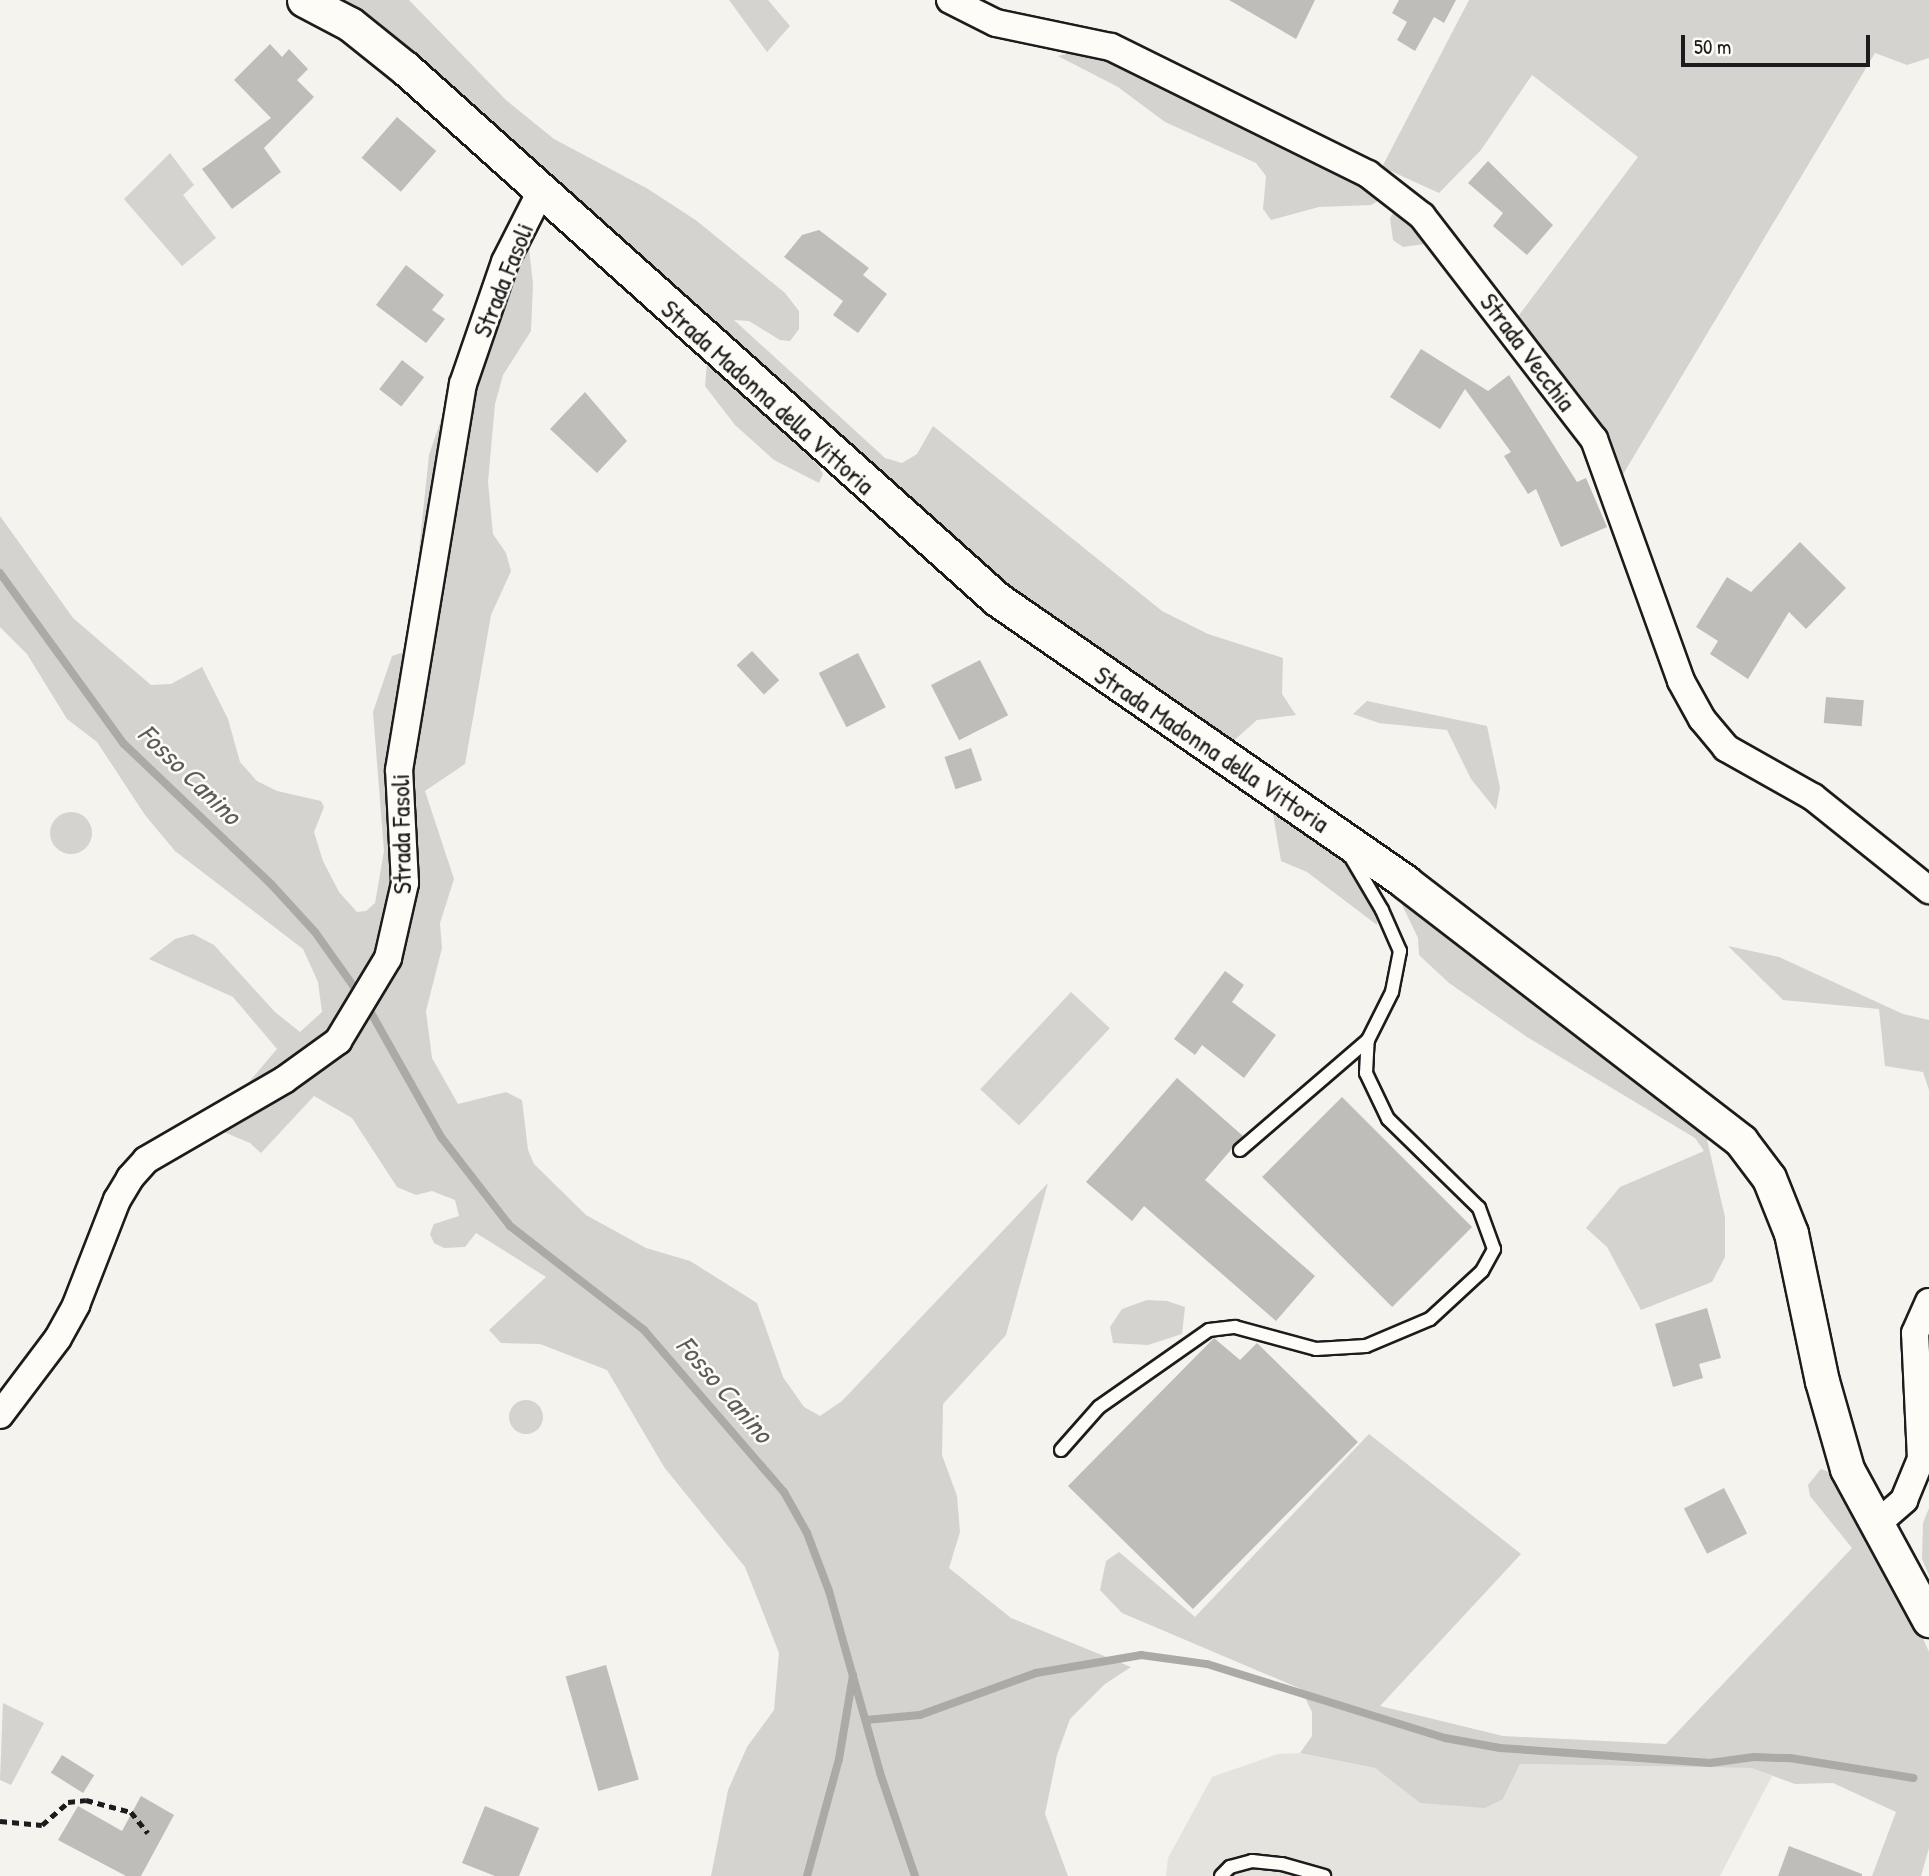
<!DOCTYPE html>
<style>
body{margin:0}
#map{position:relative;width:1929px;height:1876px;overflow:hidden;background:#f4f3ee;font-family:"Patrick Hand",sans-serif}
div>[style]{position:absolute}
.built>*{inset:0;background:#e4e3de}
.green>*{inset:0;background:#d4d3cf;transform-origin:0 0}
.round{border-radius:50%}
.stream>*{height:8px;margin:-4px;padding:0 4px;transform-origin:4px;border-radius:4px;background:#abaaa6}
.building>*{inset:0;background:#bebdba;transform-origin:0 0}
.path>*{height:4.5px;margin-top:-2.25px;transform-origin:0;background:repeating-linear-gradient(90deg,#1c1c1c 0 7px,transparent 0 12px)}
.roads{filter:drop-shadow(2px 0 #1c1c1c) drop-shadow(-2px 0 #1c1c1c) drop-shadow(0 2px #1c1c1c) drop-shadow(0 -2px #1c1c1c)}
.service>*{height:12px;margin:-6px;padding:0 6px;transform-origin:6px;border-radius:6px;background:#fdfcf7}
.minor>*{height:26px;margin:-13px;padding:0 13px;transform-origin:13px;border-radius:13px;background:#fdfcf7}
.tertiary>*{height:33px;margin:-16.5px;padding:0 16.5px;transform-origin:16.5px;border-radius:16.5px;background:#fdfcf7}
span{translate:-50% -50%;white-space:nowrap;text-align:center;line-height:1.15;-webkit-text-stroke:5px #fdfcf7;paint-order:stroke}
.street-label{font-size:26px;color:#1c1c1c}
.water-label{font-size:28px;color:#5c5c5a;font-style:italic}
.scale{position:absolute;left:1681px;top:35px;width:189px;height:32px;box-sizing:border-box;border:4px solid #1c1c1c;border-top:0;padding-left:9px;font-size:21px;line-height:24px;white-space:nowrap;color:#1c1c1c;-webkit-text-stroke:5px #fdfcf7;paint-order:stroke}
</style>
<div id="map">
<div class="built">
<div style="clip-path:polygon(1300px 1753px,1375px 1768px,1420px 1803px,1503px 1799px,1520px 1764px,1751px 1768px,1772px 1776px,1720px 1876px,1166px 1876px,1168px 1858px,1212px 1777px,1278px 1754px)"></div>
</div>
<div class="green">
<div style="clip-path:polygon(331px 0,409px 0,506px 100px,554px 139px,648px 189px,697px 221px,785px 293px,799px 311px,799px 329px,790px 341px,780px 340px,749px 321px,734px 320px,885px 458px,902px 463px,917px 454px,933px 426px,1162px 611px,1208px 634px,1283px 658px,1282px 694px,1296px 715px,1257px 720px,1231px 743px,1034px 606px,927px 520px)"></div>
<div style="clip-path:polygon(729px 0,768px 0,790px 26px,767px 52px)"></div>
<div style="clip-path:polygon(1469px 0,1929px 0,1929px 58px,1907px 65px,1875px 53px,1622px 476px,1595px 425px,1516px 319px,1638px 157px,1532px 75px,1481px 150px,1439px 193px,1382px 167px)"></div>
<div style="clip-path:polygon(1074px 52px,1096px 53px,1388px 195px,1371px 205px,1319px 207px,1271px 220px,1263px 209px,1266px 176px,1256px 163px,1165px 122px,1118px 87px,1058px 56px)"></div>
<div style="clip-path:polygon(170px 153px,194px 185px,183px 195px,216px 238px,182px 266px,124px 199px)"></div>
<div style="clip-path:polygon(1399px 203px,1434px 235px,1425px 244px,1403px 247px,1393px 240px,1390px 218px)"></div>
<div style="clip-path:polygon(528px 239px,533px 284px,531px 331px,503px 375px,495px 404px,488px 482px,493px 534px,506px 553px,511px 571px,491px 615px,465px 764px,425px 791px,454px 879px,440px 923px,442px 948px,426px 1011px,432px 1058px,458px 1104px,506px 1092px,522px 1100px,528px 1150px,534px 1164px,586px 1215px,646px 1248px,690px 1261px,757px 1303px,783px 1377px,804px 1407px,820px 1416px,842px 1401px,1048px 1183px,1006px 1335px,943px 1404px,942px 1455px,957px 1496px,960px 1532px,949px 1568px,1011px 1618px,1131px 1667px,1105px 1684px,1070px 1719px,1057px 1755px,1045px 1814px,1068px 1876px,711px 1876px,728px 1790px,747px 1747px,774px 1710px,779px 1653px,745px 1567px,664px 1467px,607px 1370px,540px 1344px,501px 1343px,489px 1330px,546px 1277px,476px 1233px,465px 1247px,444px 1248px,434px 1243px,430px 1234px,434px 1224px,459px 1216px,455px 1200px,432px 1191px,416px 1195px,397px 1187px,352px 1118px,314px 1096px,261px 1153px,250px 1143px,219px 1130px,243px 1089px,277px 1049px,233px 997px,149px 959px,175px 939px,193px 934px,214px 945px,275px 1012px,300px 1032px,322px 1012px,318px 982px,303px 949px,175px 851px,145px 815px,97px 742px,67px 719px,27px 654px,0 627px,0 516px,73px 618px,151px 685px,171px 684px,202px 667px,228px 719px,240px 762px,257px 781px,277px 791px,321px 801px,324px 807px,314px 832px,323px 861px,339px 892px,357px 912px,366px 911px,375px 903px,384px 851px,373px 712px,392px 656px,404px 652px,412px 617px,429px 455px,445px 408px,462px 418px,504px 291px)"></div>
<div style="clip-path:polygon(707px 363px,818px 465px,823px 474px,819px 483px,774px 460px,735px 425px,705px 386px)"></div>
<div style="clip-path:polygon(1367px 701px,1487px 726px,1500px 788px,1496px 810px,1471px 779px,1447px 730px,1379px 723px,1353px 714px)"></div>
<div style="clip-path:polygon(1258px 790px,1369px 868px,1379px 887px,1377px 925px,1307px 872px,1281px 861px,1273px 814px)"></div>
<div class="round" style="left:50px;top:812px;width:42px;height:42px"></div>
<div style="clip-path:polygon(1392px 884px,1705px 1131px,1725px 1217px,1725px 1257px,1712px 1282px,1641px 1310px,1607px 1247px,1586px 1228px,1620px 1187px,1704px 1151px,1695px 1138px,1527px 1037px,1449px 983px,1419px 955px,1418px 938px)"></div>
<div style="clip-path:polygon(1728px 946px,1779px 957px,1903px 1014px,1929px 1020px,1929px 1090px,1923px 1072px,1885px 1066px,1879px 1009px,1783px 1000px)"></div>
<div style="left:1071px;top:992px;width:53px;height:133px;rotate:43deg"></div>
<div style="clip-path:polygon(1167px 1301px,1185px 1307px,1182px 1334px,1148px 1345px,1113px 1343px,1110px 1327px,1122px 1309px,1147px 1300px)"></div>
<div class="round" style="left:509px;top:1400px;width:34px;height:34px"></div>
<div style="clip-path:polygon(1369px 1434px,1521px 1554px,1380px 1706px,1503px 1736px,1666px 1744px,1852px 1548px,1810px 1496px,1808px 1485px,1821px 1469px,1834px 1474px,1907px 1602px,1929px 1652px,1929px 1848px,1921px 1876px,1872px 1876px,1896px 1812px,1833px 1783px,1795px 1784px,1751px 1768px,1520px 1764px,1503px 1799px,1485px 1808px,1420px 1803px,1375px 1768px,1300px 1753px,1312px 1736px,1312px 1712px,1301px 1689px,1122px 1613px,1100px 1590px,1106px 1561px,1119px 1552px,1195px 1617px)"></div>
<div style="clip-path:polygon(1929px 1508px,1929px 1575px,1922px 1559px,1923px 1523px)"></div>
<div style="clip-path:polygon(3px 1703px,44px 1723px,11px 1785px,0 1780px)"></div>
</div>
<div class="stream">
<div style="left:0;top:573px;width:211px;rotate:54.1deg"></div>
<div style="left:124px;top:744px;width:203px;rotate:43.6deg"></div>
<div style="left:271px;top:884px;width:65px;rotate:47.5deg"></div>
<div style="left:315px;top:932px;width:76px;rotate:54.6deg"></div>
<div style="left:370px;top:1011px;width:145px;rotate:60.6deg"></div>
<div style="left:441px;top:1137px;width:113px;rotate:52.2deg"></div>
<div style="left:510px;top:1226px;width:170px;rotate:37.8deg"></div>
<div style="left:644px;top:1330px;width:214px;rotate:49.2deg"></div>
<div style="left:784px;top:1492px;width:47px;rotate:60.7deg"></div>
<div style="left:807px;top:1533px;width:62px;rotate:69.2deg"></div>
<div style="left:829px;top:1591px;width:189px;rotate:74.3deg"></div>
<div style="left:880px;top:1773px;width:109px;rotate:71.2deg"></div>
<div style="left:866px;top:1720px;width:54px;rotate:-5.3deg"></div>
<div style="left:920px;top:1715px;width:123px;rotate:-19.9deg"></div>
<div style="left:1036px;top:1673px;width:107px;rotate:-9.7deg"></div>
<div style="left:1141px;top:1655px;width:67px;rotate:7.8deg"></div>
<div style="left:1207px;top:1664px;width:249px;rotate:17.3deg"></div>
<div style="left:1445px;top:1738px;width:56px;rotate:10.3deg"></div>
<div style="left:1500px;top:1748px;width:211px;rotate:4.1deg"></div>
<div style="left:1710px;top:1763px;width:44px;rotate:-7.8deg"></div>
<div style="left:1754px;top:1757px;width:36px;rotate:2deg"></div>
<div style="left:1790px;top:1758px;width:125px;rotate:9.2deg"></div>
<div style="left:807px;top:1876px;width:121px;rotate:-74.7deg"></div>
<div style="left:839px;top:1759px;width:85px;rotate:-80.5deg"></div>
</div>
<div class="building">
<div style="clip-path:polygon(1229px 0,1315px 0,1296px 39px)"></div>
<div style="clip-path:polygon(1399px 0,1456px 0,1444px 23px,1434px 17px,1415px 51px,1397px 40px,1407px 22px,1392px 13px)"></div>
<div style="clip-path:polygon(270px 44px,282px 57px,289px 49px,308px 69px,297px 80px,314px 97px,264px 148px,281px 172px,232px 209px,202px 169px,271px 118px,234px 80px)"></div>
<div style="left:397px;top:117px;width:52px;height:54px;rotate:41deg"></div>
<div style="clip-path:polygon(1488px 161px,1553px 225px,1527px 255px,1493px 226px,1503px 213px,1468px 183px)"></div>
<div style="clip-path:polygon(819px 230px,869px 268px,863px 275px,887px 294px,858px 333px,833px 315px,843px 301px,784px 257px,802px 235px)"></div>
<div style="clip-path:polygon(406px 265px,444px 295px,432px 310px,445px 319px,426px 343px,376px 305px)"></div>
<div style="clip-path:polygon(1421px 349px,1488px 391px,1509px 375px,1577px 482px,1586px 478px,1607px 527px,1561px 547px,1536px 489px,1528px 494px,1504px 456px,1511px 452px,1465px 389px,1440px 429px,1390px 397px)"></div>
<div style="left:402px;top:360px;width:28px;height:37px;rotate:38deg"></div>
<div style="clip-path:polygon(585px 392px,627px 441px,597px 473px,550px 429px)"></div>
<div style="clip-path:polygon(1800px 542px,1846px 588px,1806px 629px,1789px 612px,1748px 679px,1710px 654px,1718px 641px,1696px 627px,1727px 577px,1751px 592px)"></div>
<div style="left:752px;top:651px;width:40px;height:21px;rotate:47deg"></div>
<div style="left:858px;top:653px;width:61px;height:44px;rotate:63deg"></div>
<div style="left:980px;top:660px;width:62px;height:55px;rotate:63deg"></div>
<div style="left:1826px;top:697px;width:38px;height:26px;rotate:5deg"></div>
<div style="left:971px;top:748px;width:34px;height:28px;rotate:71deg"></div>
<div style="clip-path:polygon(1225px 971px,1244px 985px,1232px 1002px,1276px 1035px,1244px 1078px,1202px 1045px,1195px 1055px,1174px 1039px)"></div>
<div style="clip-path:polygon(1177px 1078px,1243px 1136px,1205px 1180px,1315px 1276px,1276px 1321px,1144px 1206px,1132px 1221px,1086px 1182px)"></div>
<div style="left:1342px;top:1097px;width:184px;height:113px;rotate:45deg"></div>
<div style="clip-path:polygon(1707px 1308px,1721px 1358px,1699px 1364px,1703px 1378px,1673px 1387px,1655px 1324px)"></div>
<div style="clip-path:polygon(1214px 1338px,1240px 1360px,1257px 1343px,1358px 1442px,1193px 1609px,1068px 1486px)"></div>
<div style="left:1724px;top:1488px;width:51px;height:45px;rotate:63deg"></div>
<div style="left:606px;top:1665px;width:119px;height:42px;rotate:74deg"></div>
<div style="left:62px;top:1755px;width:38px;height:21px;rotate:32deg"></div>
<div style="clip-path:polygon(141px 1796px,174px 1815px,141px 1876px,126px 1876px,58px 1840px,78px 1806px,122px 1831px)"></div>
<div style="clip-path:polygon(485px 1806px,539px 1828px,519px 1876px,495px 1876px,462px 1863px)"></div>
<div style="clip-path:polygon(1789px 1846px,1862px 1874px,1862px 1876px,1778px 1876px)"></div>
</div>
<div class="path">
<div style="left:0;top:1821px;width:42px;rotate:5.4deg"></div>
<div style="left:42px;top:1825px;width:35px;rotate:-41deg"></div>
<div style="left:68px;top:1802px;width:18px;rotate:-6deg"></div>
<div style="left:86px;top:1800px;width:47px;rotate:14.9deg"></div>
<div style="left:131px;top:1812px;width:27px;rotate:51deg"></div>
</div>
<div class="roads">
<div class="service">
<div style="left:1240px;top:1150px;width:169px;rotate:-40.7deg"></div>
<div style="left:1368px;top:1040px;width:54px;rotate:-63.4deg"></div>
<div style="left:1392px;top:992px;width:42px;rotate:-79deg"></div>
<div style="left:1400px;top:951px;width:45px;rotate:-113.7deg"></div>
<div style="left:1382px;top:910px;width:65px;rotate:-120.5deg"></div>
<div style="left:1061px;top:1450px;width:57px;rotate:-48.5deg"></div>
<div style="left:1099px;top:1407px;width:134px;rotate:-35deg"></div>
<div style="left:1209px;top:1330px;width:26px;rotate:-7deg"></div>
<div style="left:1235px;top:1327px;width:84px;rotate:15.2deg"></div>
<div style="left:1316px;top:1349px;width:50px;rotate:-3.4deg"></div>
<div style="left:1366px;top:1346px;width:69px;rotate:-22.9deg"></div>
<div style="left:1430px;top:1319px;width:71px;rotate:-42.7deg"></div>
<div style="left:1482px;top:1271px;width:25px;rotate:-61deg"></div>
<div style="left:1494px;top:1249px;width:44px;rotate:-110.1deg"></div>
<div style="left:1479px;top:1208px;width:127px;rotate:-135.6deg"></div>
<div style="left:1388px;top:1119px;width:51px;rotate:-115.6deg"></div>
<div style="left:1366px;top:1073px;width:33px;rotate:-87deg"></div>
<div style="left:1221px;top:1876px;width:13px;rotate:-45deg"></div>
<div style="left:1230px;top:1867px;width:23px;rotate:-15deg"></div>
<div style="left:1252px;top:1861px;width:30px;rotate:6deg"></div>
<div style="left:1282px;top:1864px;width:44px;rotate:15.9deg"></div>
</div>
<div class="minor">
<div style="left:950px;top:0;width:51px;rotate:26.6deg"></div>
<div style="left:996px;top:23px;width:117px;rotate:11.8deg"></div>
<div style="left:1111px;top:47px;width:287px;rotate:26.3deg"></div>
<div style="left:1368px;top:174px;width:68px;rotate:37.9deg"></div>
<div style="left:1422px;top:216px;width:282px;rotate:52.4deg"></div>
<div style="left:1594px;top:439px;width:257px;rotate:70.2deg"></div>
<div style="left:1681px;top:681px;width:43px;rotate:61.1deg"></div>
<div style="left:1702px;top:719px;width:38px;rotate:50deg"></div>
<div style="left:1726px;top:748px;width:100px;rotate:29.4deg"></div>
<div style="left:1813px;top:797px;width:149px;rotate:38.7deg"></div>
<div style="left:0;top:1415px;width:96px;rotate:-53deg"></div>
<div style="left:58px;top:1338px;width:38px;rotate:-61deg"></div>
<div style="left:76px;top:1305px;width:113px;rotate:-68.7deg"></div>
<div style="left:117px;top:1200px;width:26px;rotate:-59deg"></div>
<div style="left:130px;top:1178px;width:24px;rotate:-48deg"></div>
<div style="left:146px;top:1160px;width:160px;rotate:-30.1deg"></div>
<div style="left:284px;top:1080px;width:67px;rotate:-35.8deg"></div>
<div style="left:338px;top:1041px;width:97px;rotate:-58.9deg"></div>
<div style="left:388px;top:958px;width:77px;rotate:-77.2deg"></div>
<div style="left:405px;top:883px;width:113px;rotate:-93deg"></div>
<div style="left:399px;top:770px;width:391px;rotate:-80.6deg"></div>
<div style="left:463px;top:384px;width:129px;rotate:-71deg"></div>
<div style="left:505px;top:262px;width:77px;rotate:-63.1deg"></div>
<div style="left:1878px;top:1523px;width:35px;rotate:-41deg"></div>
<div style="left:1904px;top:1500px;width:44px;rotate:-67.5deg"></div>
<div style="left:1921px;top:1459px;width:126px;rotate:-92.7deg"></div>
<div style="left:1915px;top:1333px;width:34px;rotate:-66deg"></div>
</div>
<div class="tertiary">
<div style="left:304px;top:0;width:52px;rotate:27.6deg"></div>
<div style="left:350px;top:24px;width:70px;rotate:38.7deg"></div>
<div style="left:405px;top:68px;width:795px;rotate:41.89deg"></div>
<div style="left:997px;top:599px;width:497px;rotate:34.7deg"></div>
<div style="left:1405px;top:882px;width:424px;rotate:37.6deg"></div>
<div style="left:1741px;top:1141px;width:46px;rotate:52.9deg"></div>
<div style="left:1769px;top:1178px;width:59px;rotate:68.2deg"></div>
<div style="left:1791px;top:1233px;width:151px;rotate:78.2deg"></div>
<div style="left:1822px;top:1381px;width:91px;rotate:74.1deg"></div>
<div style="left:1847px;top:1469px;width:172px;rotate:61.5deg"></div>
</div>
</div>
<div class="street-label">
<span style="left:503px;top:280px;rotate:-68deg">Strada Fasoli</span>
<span style="left:1528px;top:352px;rotate:53deg">Strada Vecchia</span>
<span style="left:768px;top:397px;rotate:42deg">Strada Madonna della Vittoria</span>
<span style="left:1212px;top:749px;rotate:34deg">Strada Madonna della Vittoria</span>
<span style="left:401px;top:834px;rotate:-91deg">Strada Fasoli</span>
</div>
<div class="water-label">
<span style="left:190px;top:774px;rotate:44deg">Fosso Canino</span>
<span style="left:725px;top:1389px;rotate:49deg">Fosso Canino</span>
</div>
<div class="scale">50 m</div>
</div>
